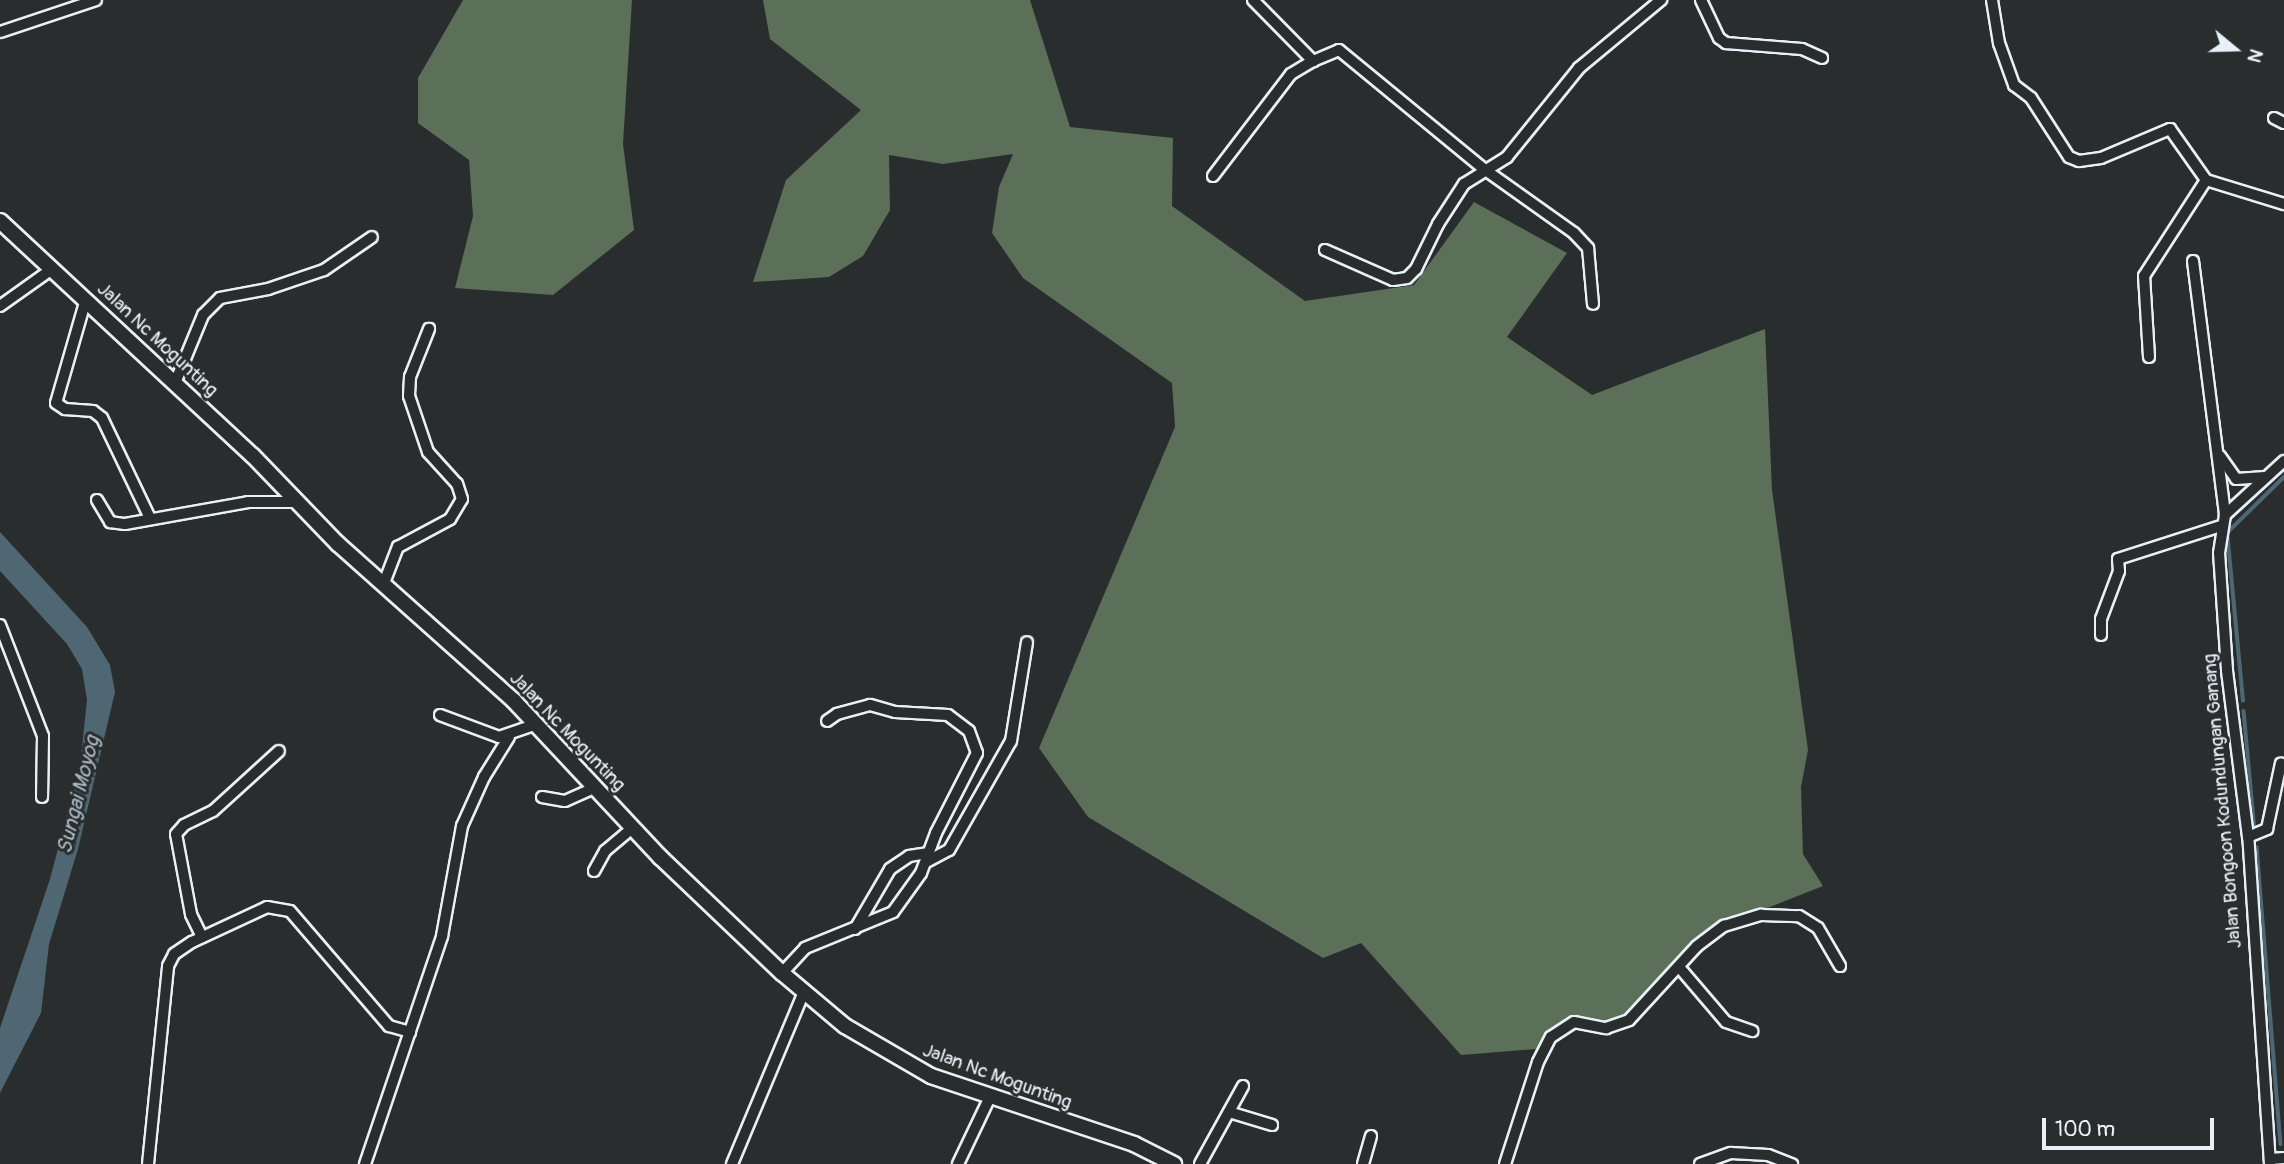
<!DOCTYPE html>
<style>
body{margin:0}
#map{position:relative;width:2284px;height:1164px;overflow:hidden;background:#2a2d2e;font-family:Pangolin,sans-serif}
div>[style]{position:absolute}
.green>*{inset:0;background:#5b6f59}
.water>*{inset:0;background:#4e6773}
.stream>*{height:3.5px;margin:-1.75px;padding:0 1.75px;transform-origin:1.75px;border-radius:1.75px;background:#4e6773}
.roads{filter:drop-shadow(2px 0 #e8f1f8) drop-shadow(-2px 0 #e8f1f8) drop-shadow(0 2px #e8f1f8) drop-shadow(0 -2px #e8f1f8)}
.minor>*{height:10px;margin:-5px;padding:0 5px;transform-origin:5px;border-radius:5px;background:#2a2d2e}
.tertiary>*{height:14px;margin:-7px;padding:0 7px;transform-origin:7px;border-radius:7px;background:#2a2d2e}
span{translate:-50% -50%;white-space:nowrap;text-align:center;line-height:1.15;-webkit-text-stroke:6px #2a2d2e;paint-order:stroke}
.street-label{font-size:19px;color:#e8f1f8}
.water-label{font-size:21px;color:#aabac3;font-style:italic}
.north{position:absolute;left:2200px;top:14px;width:70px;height:70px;-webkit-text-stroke:5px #2a2d2e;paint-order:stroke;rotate:109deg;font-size:19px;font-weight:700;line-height:28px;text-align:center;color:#e8f1f8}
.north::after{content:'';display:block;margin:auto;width:24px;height:32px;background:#e8f1f8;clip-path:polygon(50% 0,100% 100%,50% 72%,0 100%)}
.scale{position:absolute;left:2042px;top:1118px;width:172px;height:32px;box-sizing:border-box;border:4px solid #e8f1f8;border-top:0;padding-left:9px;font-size:21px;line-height:24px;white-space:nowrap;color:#e8f1f8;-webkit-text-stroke:5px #2a2d2e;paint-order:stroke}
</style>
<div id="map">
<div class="green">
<div style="clip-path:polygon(463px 0,632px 0,623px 144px,634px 230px,553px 295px,455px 288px,473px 216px,469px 160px,418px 123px,418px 78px)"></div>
<div style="clip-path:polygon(763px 0,1030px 0,1070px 127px,1173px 138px,1172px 206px,1305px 301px,1414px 285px,1474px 202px,1567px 253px,1507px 337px,1592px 395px,1765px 329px,1772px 490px,1808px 750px,1801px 787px,1803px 854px,1823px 886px,1714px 929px,1638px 1007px,1613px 1024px,1566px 1028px,1548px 1048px,1461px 1055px,1361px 943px,1323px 958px,1088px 817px,1039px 748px,1175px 427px,1172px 383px,1023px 278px,992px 233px,999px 187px,1013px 154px,943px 164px,889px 155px,890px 210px,863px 256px,829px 277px,753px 282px,786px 180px,861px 110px,770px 39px)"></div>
</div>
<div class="water">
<div style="clip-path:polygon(0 532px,87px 627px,110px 665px,115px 692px,78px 849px,49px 944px,41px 1013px,0 1093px,0 1028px,50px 879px,80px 766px,87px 700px,82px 669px,67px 644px,0 571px)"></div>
</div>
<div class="stream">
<div style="left:2243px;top:701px;width:169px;rotate:-95.4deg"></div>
<div style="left:2227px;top:533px;width:80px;rotate:-44.5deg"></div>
<div style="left:2244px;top:711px;width:121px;rotate:84.8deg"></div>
<div style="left:2257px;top:847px;width:298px;rotate:85.4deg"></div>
</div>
<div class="roads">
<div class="minor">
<div style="left:1253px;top:0;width:86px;rotate:45.5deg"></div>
<div style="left:1313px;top:61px;width:28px;rotate:-23deg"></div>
<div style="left:1339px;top:50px;width:188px;rotate:39.4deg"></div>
<div style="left:1484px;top:169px;width:110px;rotate:35.4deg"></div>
<div style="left:1574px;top:233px;width:21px;rotate:47deg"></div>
<div style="left:1588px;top:248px;width:56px;rotate:84.9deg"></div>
<div style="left:1701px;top:0;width:42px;rotate:64.7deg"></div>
<div style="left:1719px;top:38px;width:9px;rotate:36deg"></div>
<div style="left:1726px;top:43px;width:76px;rotate:4.5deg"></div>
<div style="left:1802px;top:49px;width:22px;rotate:24deg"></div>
<div style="left:1992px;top:0;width:44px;rotate:80.8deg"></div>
<div style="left:1999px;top:43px;width:45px;rotate:70.3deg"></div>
<div style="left:2014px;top:85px;width:21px;rotate:37deg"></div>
<div style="left:2031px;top:98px;width:70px;rotate:57.2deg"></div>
<div style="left:2069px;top:157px;width:11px;rotate:22deg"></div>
<div style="left:2079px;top:161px;width:22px;rotate:-8deg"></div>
<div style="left:2101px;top:158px;width:75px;rotate:-22.8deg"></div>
<div style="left:2170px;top:129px;width:62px;rotate:54.8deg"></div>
<div style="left:2206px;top:180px;width:82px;rotate:17.1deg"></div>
<div style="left:0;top:32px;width:101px;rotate:-18.4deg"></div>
<div style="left:2274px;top:118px;width:11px;rotate:27deg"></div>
<div style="left:1213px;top:176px;width:128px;rotate:-52.6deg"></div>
<div style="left:1291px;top:74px;width:26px;rotate:-31deg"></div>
<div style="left:1325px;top:250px;width:74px;rotate:23.8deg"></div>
<div style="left:1393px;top:280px;width:14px;rotate:-8deg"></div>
<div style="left:1407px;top:278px;width:13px;rotate:-45deg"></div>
<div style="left:1416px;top:269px;width:50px;rotate:-63.9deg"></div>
<div style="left:1438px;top:224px;width:48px;rotate:-57deg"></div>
<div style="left:1464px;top:184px;width:51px;rotate:-32.1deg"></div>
<div style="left:1507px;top:157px;width:114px;rotate:-51deg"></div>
<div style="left:1579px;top:68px;width:107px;rotate:-39.7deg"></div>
<div style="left:2193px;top:261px;width:256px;rotate:82.8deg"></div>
<div style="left:86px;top:299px;width:108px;rotate:106.1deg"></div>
<div style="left:56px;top:403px;width:11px;rotate:34deg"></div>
<div style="left:65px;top:409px;width:28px;rotate:4deg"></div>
<div style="left:93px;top:411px;width:11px;rotate:38deg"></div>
<div style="left:102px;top:418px;width:111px;rotate:64.4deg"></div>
<div style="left:0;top:306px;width:64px;rotate:-35.4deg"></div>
<div style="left:2149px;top:357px;width:81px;rotate:-93.5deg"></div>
<div style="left:2144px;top:276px;width:114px;rotate:-57.1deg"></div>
<div style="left:175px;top:383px;width:74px;rotate:-67.6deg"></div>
<div style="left:203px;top:315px;width:24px;rotate:-45deg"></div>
<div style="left:220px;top:298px;width:49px;rotate:-10.6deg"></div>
<div style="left:268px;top:289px;width:59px;rotate:-18.7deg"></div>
<div style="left:324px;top:270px;width:58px;rotate:-34.5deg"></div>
<div style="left:2220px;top:456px;width:28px;rotate:55deg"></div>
<div style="left:2236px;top:479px;width:29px;rotate:-4deg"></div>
<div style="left:97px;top:500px;width:26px;rotate:59deg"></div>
<div style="left:110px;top:522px;width:15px;rotate:8deg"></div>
<div style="left:125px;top:524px;width:125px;rotate:-10.1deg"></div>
<div style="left:248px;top:502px;width:50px"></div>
<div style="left:384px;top:583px;width:39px;rotate:-69deg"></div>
<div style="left:398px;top:547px;width:59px;rotate:-28.3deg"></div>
<div style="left:450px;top:519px;width:23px;rotate:-59deg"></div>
<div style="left:462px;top:499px;width:16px;rotate:-108deg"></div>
<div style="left:457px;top:484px;width:43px;rotate:-132.2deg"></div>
<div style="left:428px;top:452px;width:59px;rotate:-108.7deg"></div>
<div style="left:409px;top:396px;width:19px;rotate:-87deg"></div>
<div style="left:410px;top:377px;width:52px;rotate:-68.4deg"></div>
<div style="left:0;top:625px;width:119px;rotate:68.8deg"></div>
<div style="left:43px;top:736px;width:61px;rotate:90.9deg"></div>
<div style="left:2101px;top:635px;width:16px;rotate:-90deg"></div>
<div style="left:2101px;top:619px;width:51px;rotate:-69.4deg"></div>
<div style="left:2119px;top:571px;width:12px;rotate:-95deg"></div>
<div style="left:2118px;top:559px;width:108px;rotate:-17.8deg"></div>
<div style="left:440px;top:715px;width:63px;rotate:20.4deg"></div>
<div style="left:499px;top:737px;width:40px;rotate:-18.9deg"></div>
<div style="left:542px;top:797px;width:23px;rotate:10deg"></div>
<div style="left:565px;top:801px;width:30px;rotate:-24deg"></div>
<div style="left:2248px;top:837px;width:21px;rotate:-23deg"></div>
<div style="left:2267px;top:829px;width:67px;rotate:-78deg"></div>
<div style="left:926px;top:862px;width:26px;rotate:-28deg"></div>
<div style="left:949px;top:850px;width:125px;rotate:-60.4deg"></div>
<div style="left:1011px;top:741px;width:100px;rotate:-80.8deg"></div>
<div style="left:594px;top:871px;width:23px;rotate:-61deg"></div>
<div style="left:605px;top:851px;width:35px;rotate:-40deg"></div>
<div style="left:855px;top:929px;width:69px;rotate:-59.7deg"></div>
<div style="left:890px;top:869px;width:23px;rotate:-34deg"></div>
<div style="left:909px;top:856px;width:20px;rotate:-9deg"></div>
<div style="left:202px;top:937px;width:25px;rotate:-116deg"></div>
<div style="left:191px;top:914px;width:81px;rotate:-100.6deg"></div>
<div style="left:176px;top:834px;width:12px;rotate:-48deg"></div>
<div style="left:184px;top:825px;width:32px;rotate:-26deg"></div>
<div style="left:213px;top:811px;width:89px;rotate:-42.3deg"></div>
<div style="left:1679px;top:967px;width:72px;rotate:49.5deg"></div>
<div style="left:1726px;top:1022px;width:28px;rotate:19deg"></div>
<div style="left:782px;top:973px;width:34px;rotate:-47deg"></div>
<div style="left:805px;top:948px;width:95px;rotate:-22.2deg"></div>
<div style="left:893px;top:912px;width:48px;rotate:-54.3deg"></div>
<div style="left:921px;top:873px;width:43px;rotate:-69.4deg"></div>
<div style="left:936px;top:833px;width:90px;rotate:-62.9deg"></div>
<div style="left:977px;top:753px;width:23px;rotate:-110deg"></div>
<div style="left:969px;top:731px;width:26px;rotate:-143deg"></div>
<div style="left:948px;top:715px;width:53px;rotate:-176.8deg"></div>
<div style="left:895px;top:712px;width:26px;rotate:-164deg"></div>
<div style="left:870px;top:705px;width:34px;rotate:165deg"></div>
<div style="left:837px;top:714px;width:12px;rotate:145deg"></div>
<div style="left:1229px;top:1112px;width:45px;rotate:16.8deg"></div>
<div style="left:2270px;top:1159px;width:14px;rotate:-4deg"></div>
<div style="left:148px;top:1164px;width:199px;rotate:-84.2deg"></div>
<div style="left:168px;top:966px;width:13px;rotate:-63deg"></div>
<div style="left:174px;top:954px;width:22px;rotate:-34deg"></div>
<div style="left:192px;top:942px;width:83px;rotate:-25deg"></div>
<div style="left:267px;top:907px;width:23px;rotate:10deg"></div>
<div style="left:290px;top:911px;width:152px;rotate:49.3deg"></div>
<div style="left:389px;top:1026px;width:22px;rotate:16deg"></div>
<div style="left:365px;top:1164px;width:241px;rotate:-71.3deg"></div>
<div style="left:442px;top:936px;width:112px;rotate:-79.7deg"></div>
<div style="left:462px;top:826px;width:54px;rotate:-65.8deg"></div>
<div style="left:484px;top:777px;width:47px;rotate:-58deg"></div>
<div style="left:732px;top:1164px;width:186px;rotate:-67.3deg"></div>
<div style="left:958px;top:1164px;width:72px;rotate:-64.5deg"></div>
<div style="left:1200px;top:1164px;width:89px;rotate:-61.1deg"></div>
<div style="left:1363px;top:1164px;width:29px;rotate:-74deg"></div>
<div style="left:1505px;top:1164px;width:107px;rotate:-72.1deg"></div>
<div style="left:1538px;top:1062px;width:28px;rotate:-63deg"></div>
<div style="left:1551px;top:1037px;width:27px;rotate:-33deg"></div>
<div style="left:1574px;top:1022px;width:33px;rotate:11deg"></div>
<div style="left:1606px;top:1028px;width:24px;rotate:-19deg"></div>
<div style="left:1629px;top:1020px;width:100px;rotate:-47.4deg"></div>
<div style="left:1697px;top:946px;width:34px;rotate:-37deg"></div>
<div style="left:1724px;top:926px;width:39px;rotate:-17deg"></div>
<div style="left:1761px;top:915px;width:38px;rotate:2deg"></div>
<div style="left:1799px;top:916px;width:22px;rotate:32deg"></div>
<div style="left:1818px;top:928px;width:44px;rotate:59.9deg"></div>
<div style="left:1700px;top:1164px;width:33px;rotate:-20deg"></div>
<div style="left:1731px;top:1153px;width:37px;rotate:3deg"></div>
<div style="left:1768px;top:1155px;width:26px;rotate:21deg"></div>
<div style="left:2270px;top:1164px;width:328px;rotate:-93.8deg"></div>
<div style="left:2248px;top:837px;width:168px;rotate:-97.2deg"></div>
<div style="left:2227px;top:670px;width:117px;rotate:-93.9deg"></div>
<div style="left:2219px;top:553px;width:38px;rotate:-81deg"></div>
<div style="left:2225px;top:515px;width:80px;rotate:-42.5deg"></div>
</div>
<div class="tertiary">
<div style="left:0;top:221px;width:345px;rotate:42.9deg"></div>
<div style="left:253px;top:456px;width:122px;rotate:46deg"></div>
<div style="left:338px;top:544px;width:236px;rotate:41.7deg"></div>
<div style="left:514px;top:701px;width:214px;rotate:46.9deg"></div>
<div style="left:660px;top:857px;width:168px;rotate:43.6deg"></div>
<div style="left:782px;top:973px;width:82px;rotate:40.1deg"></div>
<div style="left:845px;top:1026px;width:99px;rotate:30.2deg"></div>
<div style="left:931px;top:1076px;width:214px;rotate:18.5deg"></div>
<div style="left:1134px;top:1144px;width:45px;rotate:26.6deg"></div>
</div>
</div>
<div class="street-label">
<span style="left:157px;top:340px;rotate:43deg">Jalan Nc Mogunting</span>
<span style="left:567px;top:732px;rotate:46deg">Jalan Nc Mogunting</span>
<span style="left:2223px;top:801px;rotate:-95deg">Jalan Bongoon Kodundungan Ganang</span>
<span style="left:997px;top:1077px;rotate:20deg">Jalan Nc Mogunting</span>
</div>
<div class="water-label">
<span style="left:79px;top:795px;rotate:-76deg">Sungai Moyog</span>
</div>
<div class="north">N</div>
<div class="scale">100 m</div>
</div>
